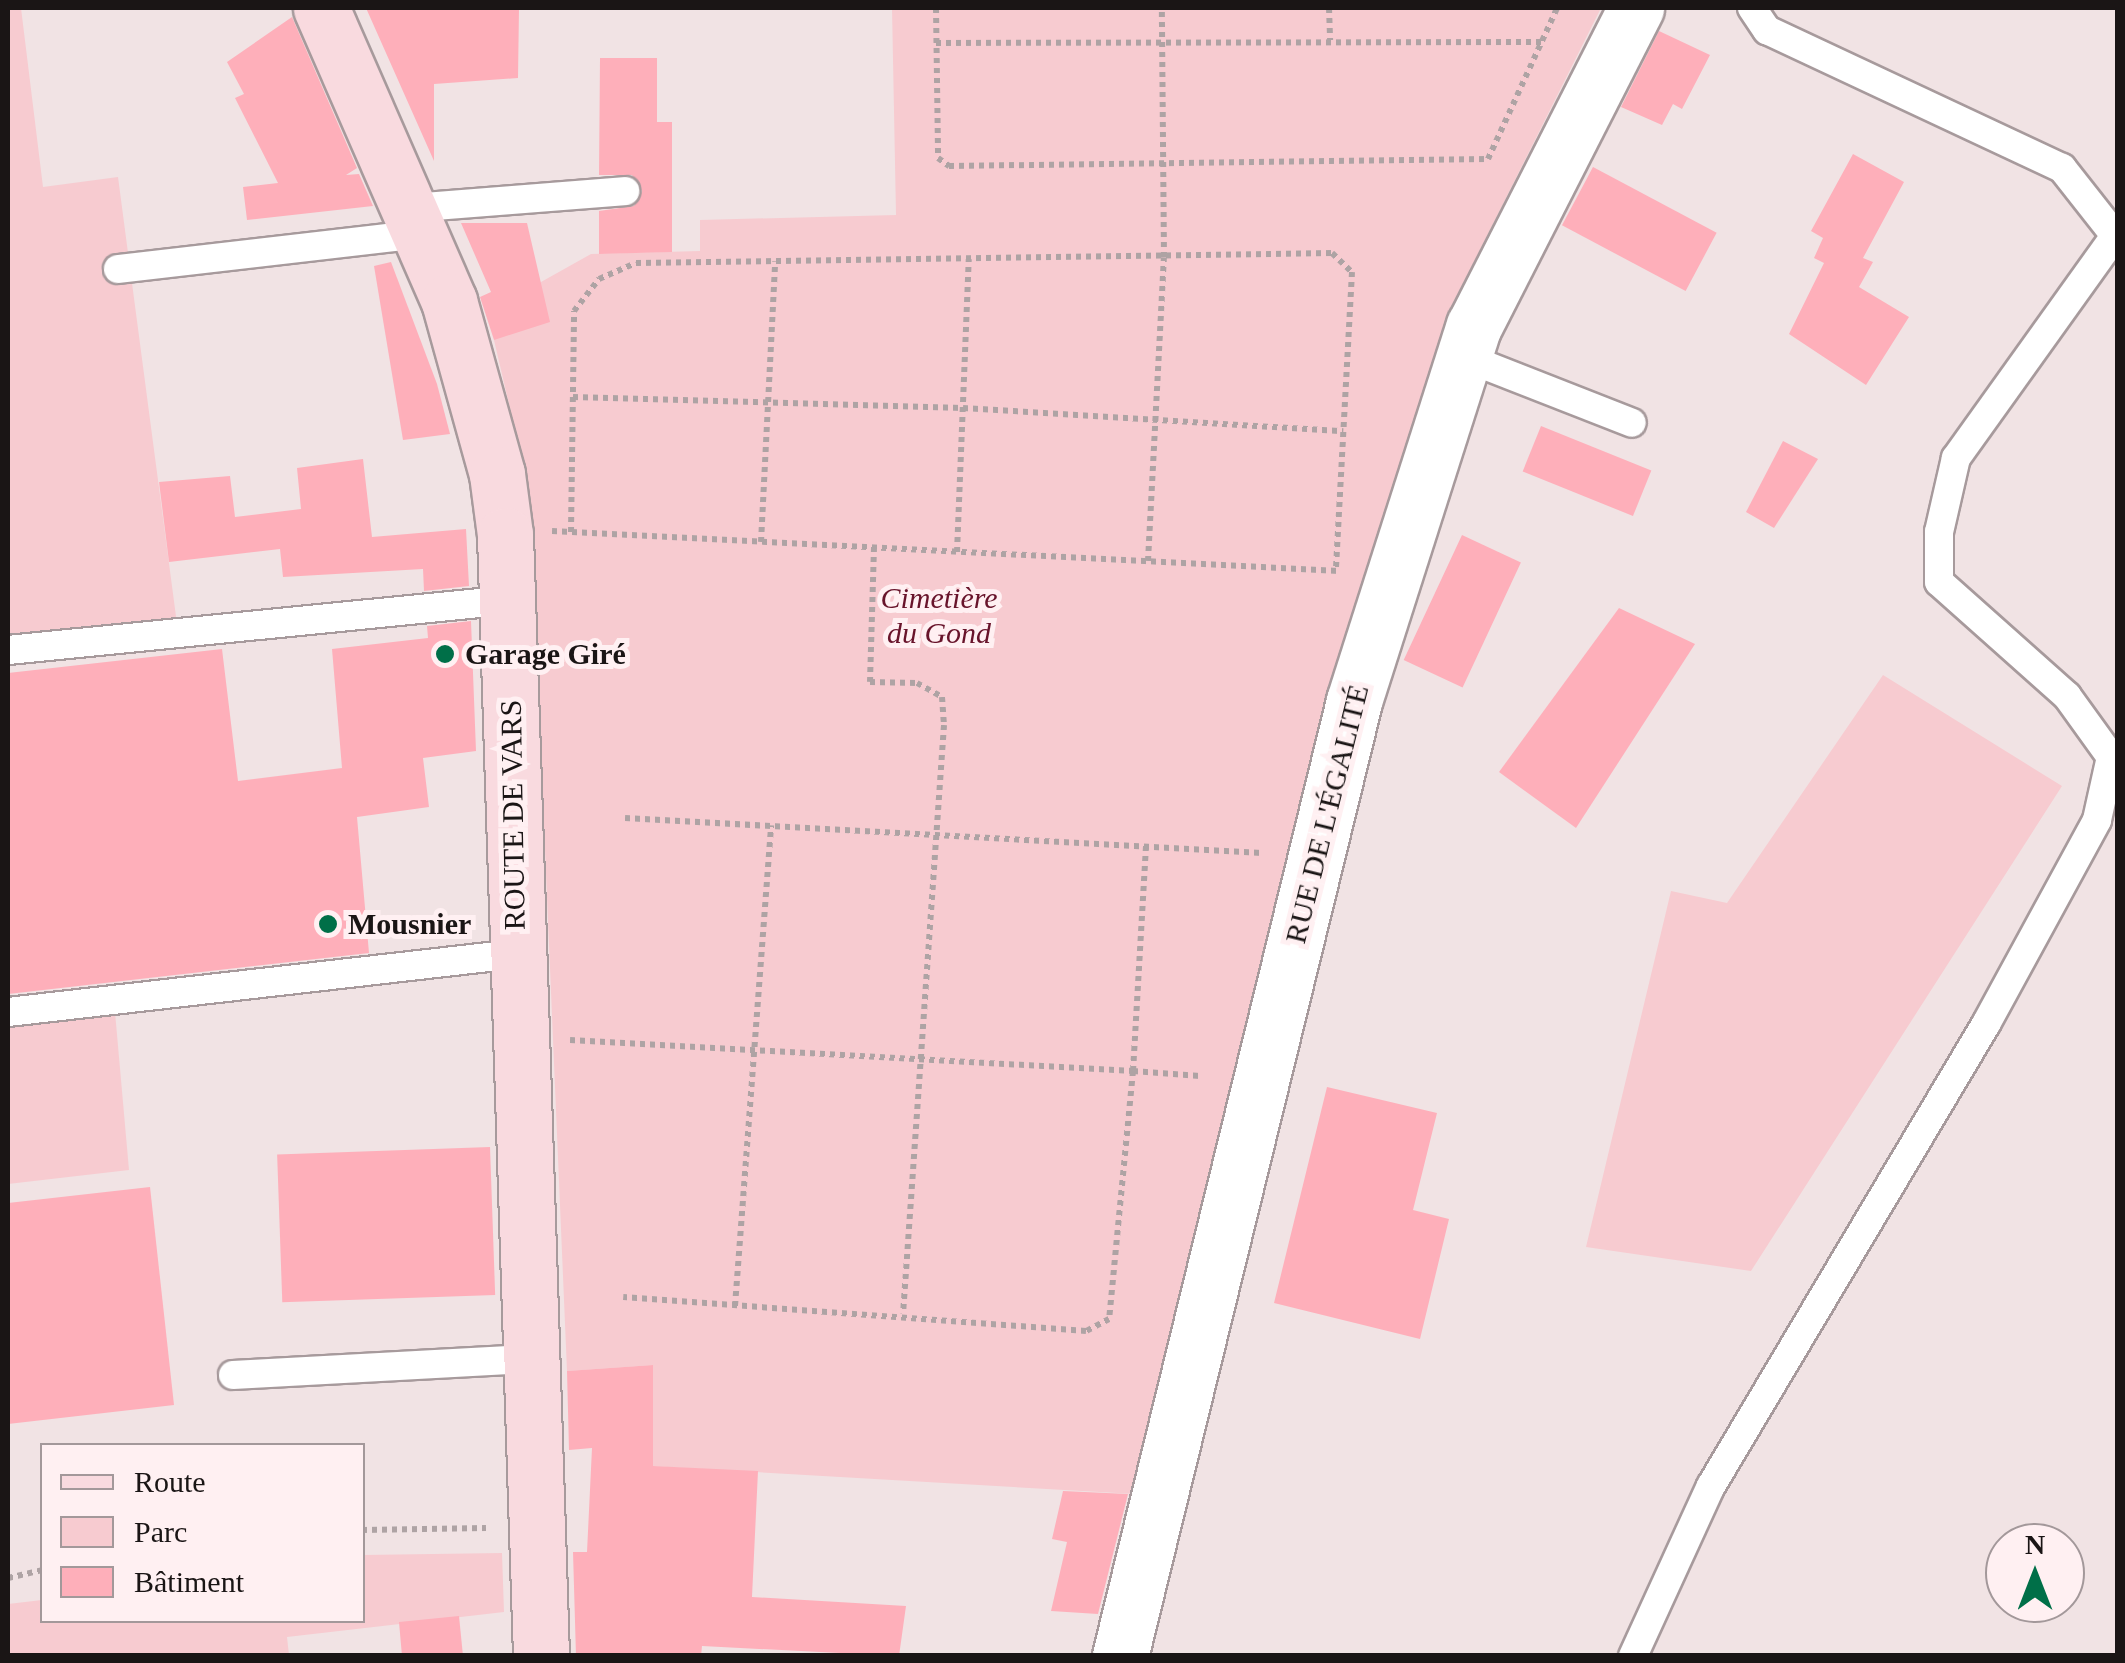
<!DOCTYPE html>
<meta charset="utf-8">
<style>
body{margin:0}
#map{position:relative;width:2125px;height:1663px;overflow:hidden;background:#f1e3e4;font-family:"Times New Roman",serif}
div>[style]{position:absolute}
.green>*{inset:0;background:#f7cbd0}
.building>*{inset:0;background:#feafba;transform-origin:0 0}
.path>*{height:6px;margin-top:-3px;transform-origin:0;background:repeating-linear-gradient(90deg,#aea3a4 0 5px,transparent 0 10px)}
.roads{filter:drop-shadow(2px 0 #a79a9c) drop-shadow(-2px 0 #a79a9c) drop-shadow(0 2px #a79a9c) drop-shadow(0 -2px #a79a9c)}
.service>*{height:28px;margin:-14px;padding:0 14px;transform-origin:14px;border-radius:14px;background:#fff}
.tertiary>*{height:55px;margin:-27.5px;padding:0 27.5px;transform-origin:27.5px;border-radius:27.5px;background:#fff}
.secondary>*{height:55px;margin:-27.5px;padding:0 27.5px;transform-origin:27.5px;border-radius:27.5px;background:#f9dadf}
.dots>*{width:28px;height:28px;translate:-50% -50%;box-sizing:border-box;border:5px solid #fff0f2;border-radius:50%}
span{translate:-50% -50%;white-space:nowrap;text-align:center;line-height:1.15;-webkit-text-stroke:10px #fff0f2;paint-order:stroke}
.park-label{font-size:30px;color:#68142b;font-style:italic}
.poi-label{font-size:30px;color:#1a1515;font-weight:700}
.left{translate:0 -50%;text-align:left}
.street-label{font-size:30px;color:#1a1515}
.frame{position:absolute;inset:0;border:10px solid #1a1515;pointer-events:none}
.legend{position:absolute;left:40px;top:1443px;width:325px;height:180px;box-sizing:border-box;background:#fff0f2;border:2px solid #a3989a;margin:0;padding:12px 18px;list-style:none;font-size:30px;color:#1a1515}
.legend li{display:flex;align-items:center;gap:20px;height:50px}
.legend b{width:50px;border:2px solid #a3989a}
.north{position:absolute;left:1985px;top:1523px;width:100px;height:100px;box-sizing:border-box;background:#fff0f2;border:2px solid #a3989a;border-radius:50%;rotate:0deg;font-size:28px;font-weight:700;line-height:40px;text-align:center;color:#1a1515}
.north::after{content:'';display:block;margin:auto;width:35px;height:45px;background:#006f48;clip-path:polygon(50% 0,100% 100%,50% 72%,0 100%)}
</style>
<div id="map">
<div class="green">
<div style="clip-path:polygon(8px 8px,21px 8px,43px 187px,118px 177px,177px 624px,8px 642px)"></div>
<div style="clip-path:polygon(892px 8px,1601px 8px,1480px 250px,1401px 462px,1359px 596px,1135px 1494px,650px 1466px,653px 1365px,567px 1371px,530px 494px,494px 340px,541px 282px,591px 254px,700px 251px,700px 220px,896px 215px)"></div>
<div style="clip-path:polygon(1883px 675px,2062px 786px,1751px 1271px,1586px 1247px,1671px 891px,1727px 903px)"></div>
<div style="clip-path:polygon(115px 1012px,129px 1170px,8px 1184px,8px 1026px)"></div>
<div style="clip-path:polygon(502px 1553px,504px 1612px,287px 1637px,289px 1655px,8px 1655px,8px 1604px,42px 1600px,42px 1620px,362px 1620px,363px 1555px)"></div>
</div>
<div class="building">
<div style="clip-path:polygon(366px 8px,519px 8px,518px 78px,434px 84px,434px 161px)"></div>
<div style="clip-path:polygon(292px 17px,357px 168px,346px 175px,359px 174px,373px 206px,247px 220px,243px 187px,278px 183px,235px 98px,244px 94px,227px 62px)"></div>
<div style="clip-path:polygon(1659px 31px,1710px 55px,1682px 109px,1673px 104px,1662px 125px,1621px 107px)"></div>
<div style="clip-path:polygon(600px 58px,657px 58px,657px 122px,672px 122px,672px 252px,599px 254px,599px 211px,634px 206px,642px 191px,632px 175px,599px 175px)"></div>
<div style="clip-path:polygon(1853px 154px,1904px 182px,1863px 258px,1873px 262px,1859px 287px,1909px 317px,1866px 385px,1789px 334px,1824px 263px,1814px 258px,1823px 238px,1811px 231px)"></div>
<div style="left:1593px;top:167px;width:140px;height:66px;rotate:28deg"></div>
<div style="clip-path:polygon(461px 223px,527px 223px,550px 322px,494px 340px,480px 297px,491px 292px)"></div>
<div style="clip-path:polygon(391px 262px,437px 384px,450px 434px,403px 440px,374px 266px)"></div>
<div style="left:1541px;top:426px;width:119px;height:49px;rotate:22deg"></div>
<div style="clip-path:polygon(1783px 441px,1818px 459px,1774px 528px,1746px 512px)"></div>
<div style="clip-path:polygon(363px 459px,372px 537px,466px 529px,469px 586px,424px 591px,423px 569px,283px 577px,280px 549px,169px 562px,159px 482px,230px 476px,235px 517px,301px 509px,297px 468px)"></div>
<div style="left:1462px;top:535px;width:65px;height:138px;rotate:25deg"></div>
<div style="clip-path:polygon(1619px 608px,1695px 644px,1576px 828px,1499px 772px)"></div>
<div style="clip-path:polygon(471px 621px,476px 751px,423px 758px,429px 807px,357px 817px,369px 953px,8px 994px,8px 673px,222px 649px,238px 781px,342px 768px,332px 649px,428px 638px,427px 626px)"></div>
<div style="clip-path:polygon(1327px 1087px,1437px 1113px,1413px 1210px,1449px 1219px,1420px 1339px,1274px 1303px)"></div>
<div style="left:490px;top:1147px;width:148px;height:213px;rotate:88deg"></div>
<div style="clip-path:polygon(150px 1187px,174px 1405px,8px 1424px,8px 1203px)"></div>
<div style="clip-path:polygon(653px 1365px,653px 1466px,758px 1471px,752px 1597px,906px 1606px,899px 1656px,702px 1646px,701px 1656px,576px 1656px,573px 1552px,587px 1552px,592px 1448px,569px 1450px,567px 1371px)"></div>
<div style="clip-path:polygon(1063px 1491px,1128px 1494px,1098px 1614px,1051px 1611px,1067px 1542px,1052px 1539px)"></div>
<div style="clip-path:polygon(459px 1616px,463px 1656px,402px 1656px,399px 1622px)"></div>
</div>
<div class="path">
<div style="left:936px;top:8px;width:150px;rotate:89.2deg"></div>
<div style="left:938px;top:158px;width:14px;rotate:36deg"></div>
<div style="left:949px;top:166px;width:539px;rotate:-0.74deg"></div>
<div style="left:1488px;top:159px;width:166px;rotate:-65.4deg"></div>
<div style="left:1329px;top:8px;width:32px;rotate:88deg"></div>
<div style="left:936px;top:43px;width:605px;rotate:-0.09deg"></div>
<div style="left:573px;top:397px;width:390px;rotate:1.6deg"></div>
<div style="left:963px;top:408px;width:381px;rotate:3.5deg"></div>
<div style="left:552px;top:531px;width:788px;rotate:2.91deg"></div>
<div style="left:571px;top:532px;width:221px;rotate:-89.2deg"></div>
<div style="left:574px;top:311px;width:41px;rotate:-52deg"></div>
<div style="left:599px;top:279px;width:40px;rotate:-23.4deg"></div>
<div style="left:636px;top:263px;width:696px;rotate:-0.82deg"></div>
<div style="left:1332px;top:253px;width:28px;rotate:44deg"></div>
<div style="left:1352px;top:272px;width:299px;rotate:93.1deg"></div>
<div style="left:761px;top:542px;width:281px;rotate:-87.1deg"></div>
<div style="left:874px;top:547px;width:135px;rotate:91.7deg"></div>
<div style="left:870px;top:682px;width:47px;rotate:1.2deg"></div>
<div style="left:917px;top:683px;width:29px;rotate:29deg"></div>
<div style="left:942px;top:697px;width:28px;rotate:86deg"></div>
<div style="left:944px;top:725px;width:590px;rotate:93.98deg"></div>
<div style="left:957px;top:552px;width:293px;rotate:-87.7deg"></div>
<div style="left:1148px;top:561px;width:304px;rotate:-87deg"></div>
<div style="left:1164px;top:257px;width:249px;rotate:-90.5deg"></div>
<div style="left:625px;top:818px;width:638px;rotate:3.14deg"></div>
<div style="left:1146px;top:846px;width:225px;rotate:93.3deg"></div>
<div style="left:1133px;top:1071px;width:67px;rotate:4.3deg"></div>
<div style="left:570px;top:1040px;width:564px;rotate:3.15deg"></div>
<div style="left:1133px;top:1071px;width:249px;rotate:95.5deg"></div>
<div style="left:1109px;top:1319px;width:26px;rotate:152deg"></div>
<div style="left:1086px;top:1331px;width:464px;rotate:-175.8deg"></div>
<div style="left:735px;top:1306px;width:482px;rotate:-85.7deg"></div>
<div style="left:362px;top:1530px;width:124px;rotate:-0.9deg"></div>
<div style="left:8px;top:1578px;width:35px;rotate:-13deg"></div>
</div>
<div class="roads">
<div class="service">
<div style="left:1752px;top:8px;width:27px;rotate:56deg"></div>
<div style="left:1767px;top:30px;width:326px;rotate:25.1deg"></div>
<div style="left:2062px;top:168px;width:84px;rotate:51.8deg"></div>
<div style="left:410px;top:208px;width:216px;rotate:-4.5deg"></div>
<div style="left:118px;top:269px;width:305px;rotate:-6.6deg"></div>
<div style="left:1464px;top:357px;width:180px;rotate:21.4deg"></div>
<div style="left:8px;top:650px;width:504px;rotate:-5.69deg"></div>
<div style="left:8px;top:1012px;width:510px;rotate:-6.53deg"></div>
<div style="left:233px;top:1375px;width:299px;rotate:-3.1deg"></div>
<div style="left:1633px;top:1656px;width:187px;rotate:-65.4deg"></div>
<div style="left:1711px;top:1486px;width:538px;rotate:-59.24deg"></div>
<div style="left:1986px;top:1024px;width:232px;rotate:-61.4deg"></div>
<div style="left:2097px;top:820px;width:65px;rotate:-77.5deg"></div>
<div style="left:2111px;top:757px;width:75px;rotate:-125.8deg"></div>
<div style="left:2067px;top:696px;width:171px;rotate:-138.3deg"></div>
<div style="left:1939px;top:582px;width:50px;rotate:-90deg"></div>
<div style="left:1939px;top:532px;width:76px;rotate:-77.1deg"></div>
<div style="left:1956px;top:458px;width:278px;rotate:-54.4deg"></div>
</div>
<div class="tertiary">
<div style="left:1120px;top:1656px;width:983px;rotate:-76.23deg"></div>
<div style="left:1354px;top:701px;width:394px;rotate:-72.3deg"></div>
<div style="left:1474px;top:326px;width:357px;rotate:-63deg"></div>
</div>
<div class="secondary">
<div style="left:321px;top:8px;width:320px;rotate:66.4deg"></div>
<div style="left:449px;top:301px;width:180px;rotate:74.5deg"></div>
<div style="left:497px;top:474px;width:62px;rotate:82.5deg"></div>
<div style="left:505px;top:535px;width:1122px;rotate:88.16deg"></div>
</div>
</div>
<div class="dots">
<div style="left:445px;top:654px;background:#006f48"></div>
<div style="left:328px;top:924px;background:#006f48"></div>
</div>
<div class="park-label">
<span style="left:939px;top:615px">Cimetière<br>du Gond</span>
</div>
<div class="poi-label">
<span class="left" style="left:465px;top:654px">Garage Giré</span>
<span class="left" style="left:348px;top:924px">Mousnier</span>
</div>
<div class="street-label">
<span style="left:1327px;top:814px;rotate:-76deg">RUE DE L'ÉGALITÉ</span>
<span style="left:513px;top:815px;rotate:-91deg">ROUTE DE VARS</span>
</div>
<div class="frame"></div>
<ul class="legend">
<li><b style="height:12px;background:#f9dadf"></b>Route</li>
<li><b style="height:28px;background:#f7cbd0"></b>Parc</li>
<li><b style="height:28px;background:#feafba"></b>Bâtiment</li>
</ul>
<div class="north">N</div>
</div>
